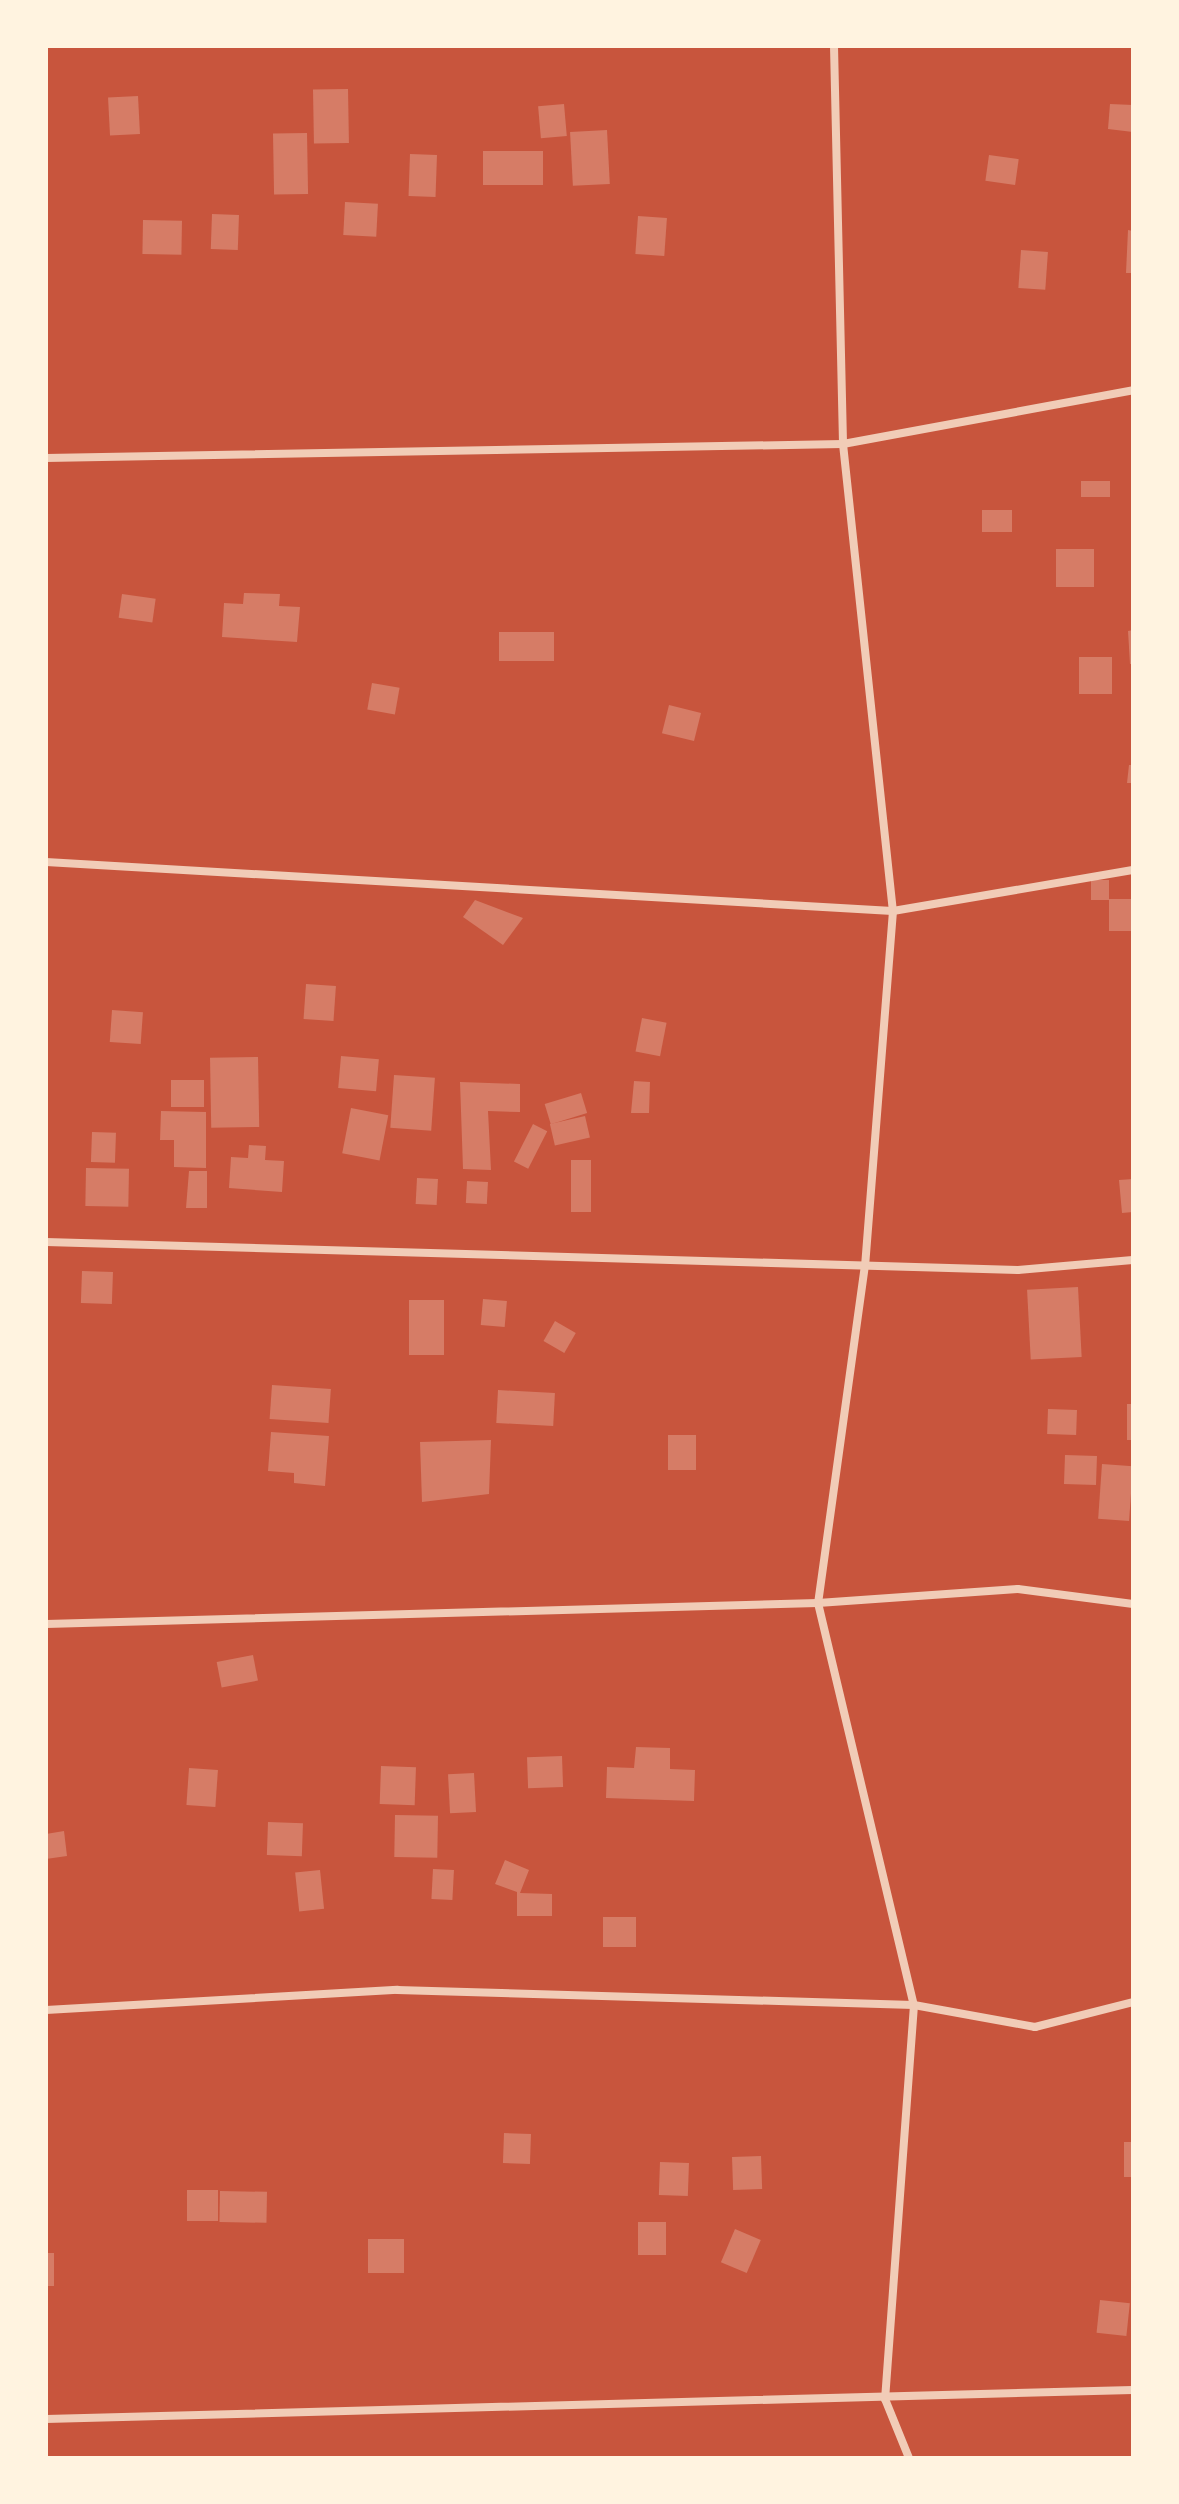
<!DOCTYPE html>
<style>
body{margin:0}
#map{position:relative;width:1179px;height:2504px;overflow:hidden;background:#c8553d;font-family:"Fira Sans Condensed",sans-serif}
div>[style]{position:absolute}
.building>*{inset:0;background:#d67c66;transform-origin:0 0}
.minor>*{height:8px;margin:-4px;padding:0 4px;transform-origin:4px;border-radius:4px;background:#f1ccb7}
span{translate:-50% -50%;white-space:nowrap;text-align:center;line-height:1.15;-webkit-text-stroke:6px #fff3e0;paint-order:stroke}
.frame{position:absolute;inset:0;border:48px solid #fff3e0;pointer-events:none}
</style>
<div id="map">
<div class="building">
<div style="left:348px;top:89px;width:54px;height:35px;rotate:89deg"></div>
<div style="left:138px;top:96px;width:38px;height:30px;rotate:87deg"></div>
<div style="left:564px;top:104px;width:32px;height:26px;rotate:85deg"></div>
<div style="clip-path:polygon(1110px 104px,1133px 105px,1133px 132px,1108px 129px)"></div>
<div style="left:607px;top:130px;width:54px;height:37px;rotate:87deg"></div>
<div style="left:307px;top:133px;width:61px;height:34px;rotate:89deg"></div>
<div style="left:543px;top:151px;width:34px;height:60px;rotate:90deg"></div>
<div style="left:410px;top:154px;width:27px;height:42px;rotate:2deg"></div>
<div style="left:989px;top:155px;width:30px;height:26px;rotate:8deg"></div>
<div style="left:345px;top:202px;width:33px;height:33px;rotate:3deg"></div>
<div style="left:212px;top:214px;width:27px;height:35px;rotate:2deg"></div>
<div style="left:638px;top:216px;width:29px;height:38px;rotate:4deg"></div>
<div style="left:143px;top:220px;width:39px;height:34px;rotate:1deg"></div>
<div style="clip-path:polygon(1128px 230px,1133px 231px,1133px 273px,1126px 273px)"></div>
<div style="left:1021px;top:250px;width:27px;height:38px;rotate:4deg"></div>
<div style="left:1081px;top:481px;width:29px;height:16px"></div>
<div style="left:982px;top:510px;width:30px;height:22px"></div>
<div style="left:1094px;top:549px;width:38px;height:38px;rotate:90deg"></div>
<div style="clip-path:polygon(244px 593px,280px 594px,279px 606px,300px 607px,297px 642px,222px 637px,224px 603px,243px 604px)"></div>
<div style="left:122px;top:594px;width:34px;height:24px;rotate:8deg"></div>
<div style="clip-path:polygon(1133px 630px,1133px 664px,1130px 664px,1128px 631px)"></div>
<div style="left:499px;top:632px;width:55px;height:29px"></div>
<div style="left:1079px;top:657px;width:33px;height:37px"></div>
<div style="left:372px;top:683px;width:28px;height:27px;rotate:10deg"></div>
<div style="left:669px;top:705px;width:33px;height:29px;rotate:14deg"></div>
<div style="clip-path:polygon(1129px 765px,1133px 765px,1133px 783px,1127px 783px)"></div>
<div style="left:1091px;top:880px;width:18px;height:20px"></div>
<div style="left:1109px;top:899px;width:24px;height:32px"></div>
<div style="clip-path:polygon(475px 900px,523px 918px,503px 945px,463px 917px)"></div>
<div style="left:306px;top:984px;width:30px;height:35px;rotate:4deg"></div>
<div style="left:112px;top:1010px;width:31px;height:32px;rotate:4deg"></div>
<div style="left:642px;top:1018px;width:25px;height:34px;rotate:11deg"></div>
<div style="left:341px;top:1056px;width:38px;height:32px;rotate:5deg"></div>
<div style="left:258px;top:1057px;width:70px;height:48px;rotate:89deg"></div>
<div style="left:394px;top:1075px;width:41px;height:53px;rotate:4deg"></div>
<div style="left:204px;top:1080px;width:27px;height:33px;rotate:90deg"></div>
<div style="clip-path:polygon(634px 1081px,650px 1082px,649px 1113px,631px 1113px)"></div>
<div style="clip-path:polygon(460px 1082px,520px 1084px,520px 1112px,488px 1111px,491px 1170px,463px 1169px)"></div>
<div style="left:581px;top:1093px;width:21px;height:38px;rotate:73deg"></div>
<div style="left:351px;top:1108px;width:38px;height:46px;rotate:11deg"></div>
<div style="clip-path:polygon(161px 1111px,206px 1112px,206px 1168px,174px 1167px,174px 1140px,160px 1140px)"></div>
<div style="left:585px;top:1116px;width:22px;height:36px;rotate:77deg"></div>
<div style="left:533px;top:1124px;width:16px;height:42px;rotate:27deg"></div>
<div style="left:92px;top:1132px;width:24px;height:30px;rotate:2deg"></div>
<div style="clip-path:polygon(249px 1145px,266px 1146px,265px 1160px,284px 1161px,282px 1192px,229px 1188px,231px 1157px,248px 1158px)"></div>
<div style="left:571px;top:1160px;width:20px;height:52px"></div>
<div style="left:86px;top:1168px;width:43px;height:38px;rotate:1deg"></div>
<div style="clip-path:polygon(189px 1171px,207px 1171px,207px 1208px,186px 1208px)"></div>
<div style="left:417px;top:1178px;width:21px;height:26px;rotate:3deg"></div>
<div style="clip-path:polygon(1133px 1179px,1133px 1212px,1122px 1213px,1119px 1180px)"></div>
<div style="left:467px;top:1181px;width:21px;height:22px;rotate:3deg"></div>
<div style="left:82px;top:1271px;width:31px;height:32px;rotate:2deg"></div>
<div style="left:1078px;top:1287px;width:70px;height:51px;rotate:87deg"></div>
<div style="left:483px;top:1299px;width:24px;height:26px;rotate:5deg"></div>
<div style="left:409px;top:1300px;width:35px;height:55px"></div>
<div style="left:555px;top:1321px;width:24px;height:23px;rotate:30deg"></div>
<div style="left:272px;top:1385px;width:59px;height:34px;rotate:4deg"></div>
<div style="left:498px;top:1390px;width:57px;height:33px;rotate:3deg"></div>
<div style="left:1127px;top:1404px;width:6px;height:36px"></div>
<div style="left:1048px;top:1409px;width:29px;height:25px;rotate:2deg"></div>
<div style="clip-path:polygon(271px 1432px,329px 1436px,325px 1486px,294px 1483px,294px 1473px,268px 1471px)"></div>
<div style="left:668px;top:1435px;width:28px;height:35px"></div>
<div style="clip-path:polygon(491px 1440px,489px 1494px,422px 1502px,420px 1442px)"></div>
<div style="left:1065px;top:1455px;width:32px;height:29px;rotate:2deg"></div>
<div style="left:1102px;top:1464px;width:31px;height:55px;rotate:4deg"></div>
<div style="left:253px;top:1655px;width:26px;height:37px;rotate:79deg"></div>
<div style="clip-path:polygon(636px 1747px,670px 1748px,670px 1769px,695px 1770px,694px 1801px,606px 1798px,607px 1767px,634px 1768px)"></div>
<div style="left:562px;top:1756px;width:31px;height:35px;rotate:88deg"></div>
<div style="left:381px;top:1766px;width:35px;height:38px;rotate:2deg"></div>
<div style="left:189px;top:1768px;width:29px;height:37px;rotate:4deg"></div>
<div style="left:474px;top:1773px;width:39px;height:26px;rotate:87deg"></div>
<div style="left:395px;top:1815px;width:43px;height:42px;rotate:1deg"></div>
<div style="left:268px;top:1822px;width:35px;height:33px;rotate:2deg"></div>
<div style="clip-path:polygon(64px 1831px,67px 1856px,46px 1859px,46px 1834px)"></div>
<div style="clip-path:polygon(505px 1860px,529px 1870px,520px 1893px,552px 1894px,552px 1916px,517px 1916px,517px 1892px,495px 1884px)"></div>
<div style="left:433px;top:1869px;width:21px;height:30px;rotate:3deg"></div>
<div style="left:320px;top:1870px;width:39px;height:25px;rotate:84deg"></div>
<div style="left:603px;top:1917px;width:33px;height:30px"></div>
<div style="left:504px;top:2133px;width:27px;height:30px;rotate:2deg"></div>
<div style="left:1133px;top:2142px;width:35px;height:9px;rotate:90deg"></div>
<div style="left:761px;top:2156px;width:33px;height:29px;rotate:88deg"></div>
<div style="left:660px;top:2162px;width:29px;height:33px;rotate:2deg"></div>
<div style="left:187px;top:2190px;width:31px;height:31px"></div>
<div style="left:220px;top:2191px;width:47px;height:31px;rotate:1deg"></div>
<div style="left:638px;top:2222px;width:28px;height:33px"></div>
<div style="left:735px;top:2229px;width:28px;height:36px;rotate:23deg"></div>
<div style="left:368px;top:2239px;width:36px;height:34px"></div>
<div style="left:46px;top:2253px;width:8px;height:33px"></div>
<div style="left:1100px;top:2300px;width:30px;height:33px;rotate:6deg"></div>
</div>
<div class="minor">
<div style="left:834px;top:46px;width:398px;rotate:88.7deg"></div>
<div style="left:843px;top:444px;width:470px;rotate:83.9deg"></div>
<div style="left:893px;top:911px;width:355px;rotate:94.5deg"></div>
<div style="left:865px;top:1265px;width:341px;rotate:97.9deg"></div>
<div style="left:818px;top:1603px;width:413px;rotate:76.6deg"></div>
<div style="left:914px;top:2005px;width:395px;rotate:94.2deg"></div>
<div style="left:885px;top:2399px;width:64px;rotate:67.9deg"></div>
<div style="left:46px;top:458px;width:797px;rotate:-1.01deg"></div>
<div style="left:843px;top:444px;width:295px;rotate:-10.5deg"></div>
<div style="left:46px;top:862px;width:848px;rotate:3.31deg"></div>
<div style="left:893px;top:911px;width:243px;rotate:-9.7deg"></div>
<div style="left:46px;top:1242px;width:972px;rotate:1.65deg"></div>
<div style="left:1018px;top:1270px;width:115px;rotate:-5deg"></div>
<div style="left:46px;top:1624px;width:772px;rotate:-1.56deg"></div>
<div style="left:818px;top:1603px;width:200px;rotate:-4deg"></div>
<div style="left:1018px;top:1589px;width:116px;rotate:7.4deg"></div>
<div style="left:46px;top:2010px;width:352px;rotate:-3.3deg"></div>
<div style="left:397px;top:1990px;width:517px;rotate:1.66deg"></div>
<div style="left:914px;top:2005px;width:123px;rotate:10.3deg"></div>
<div style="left:1035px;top:2027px;width:101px;rotate:-14.3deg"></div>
<div style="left:46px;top:2419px;width:1087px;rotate:-1.53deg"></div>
</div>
<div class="frame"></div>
</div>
